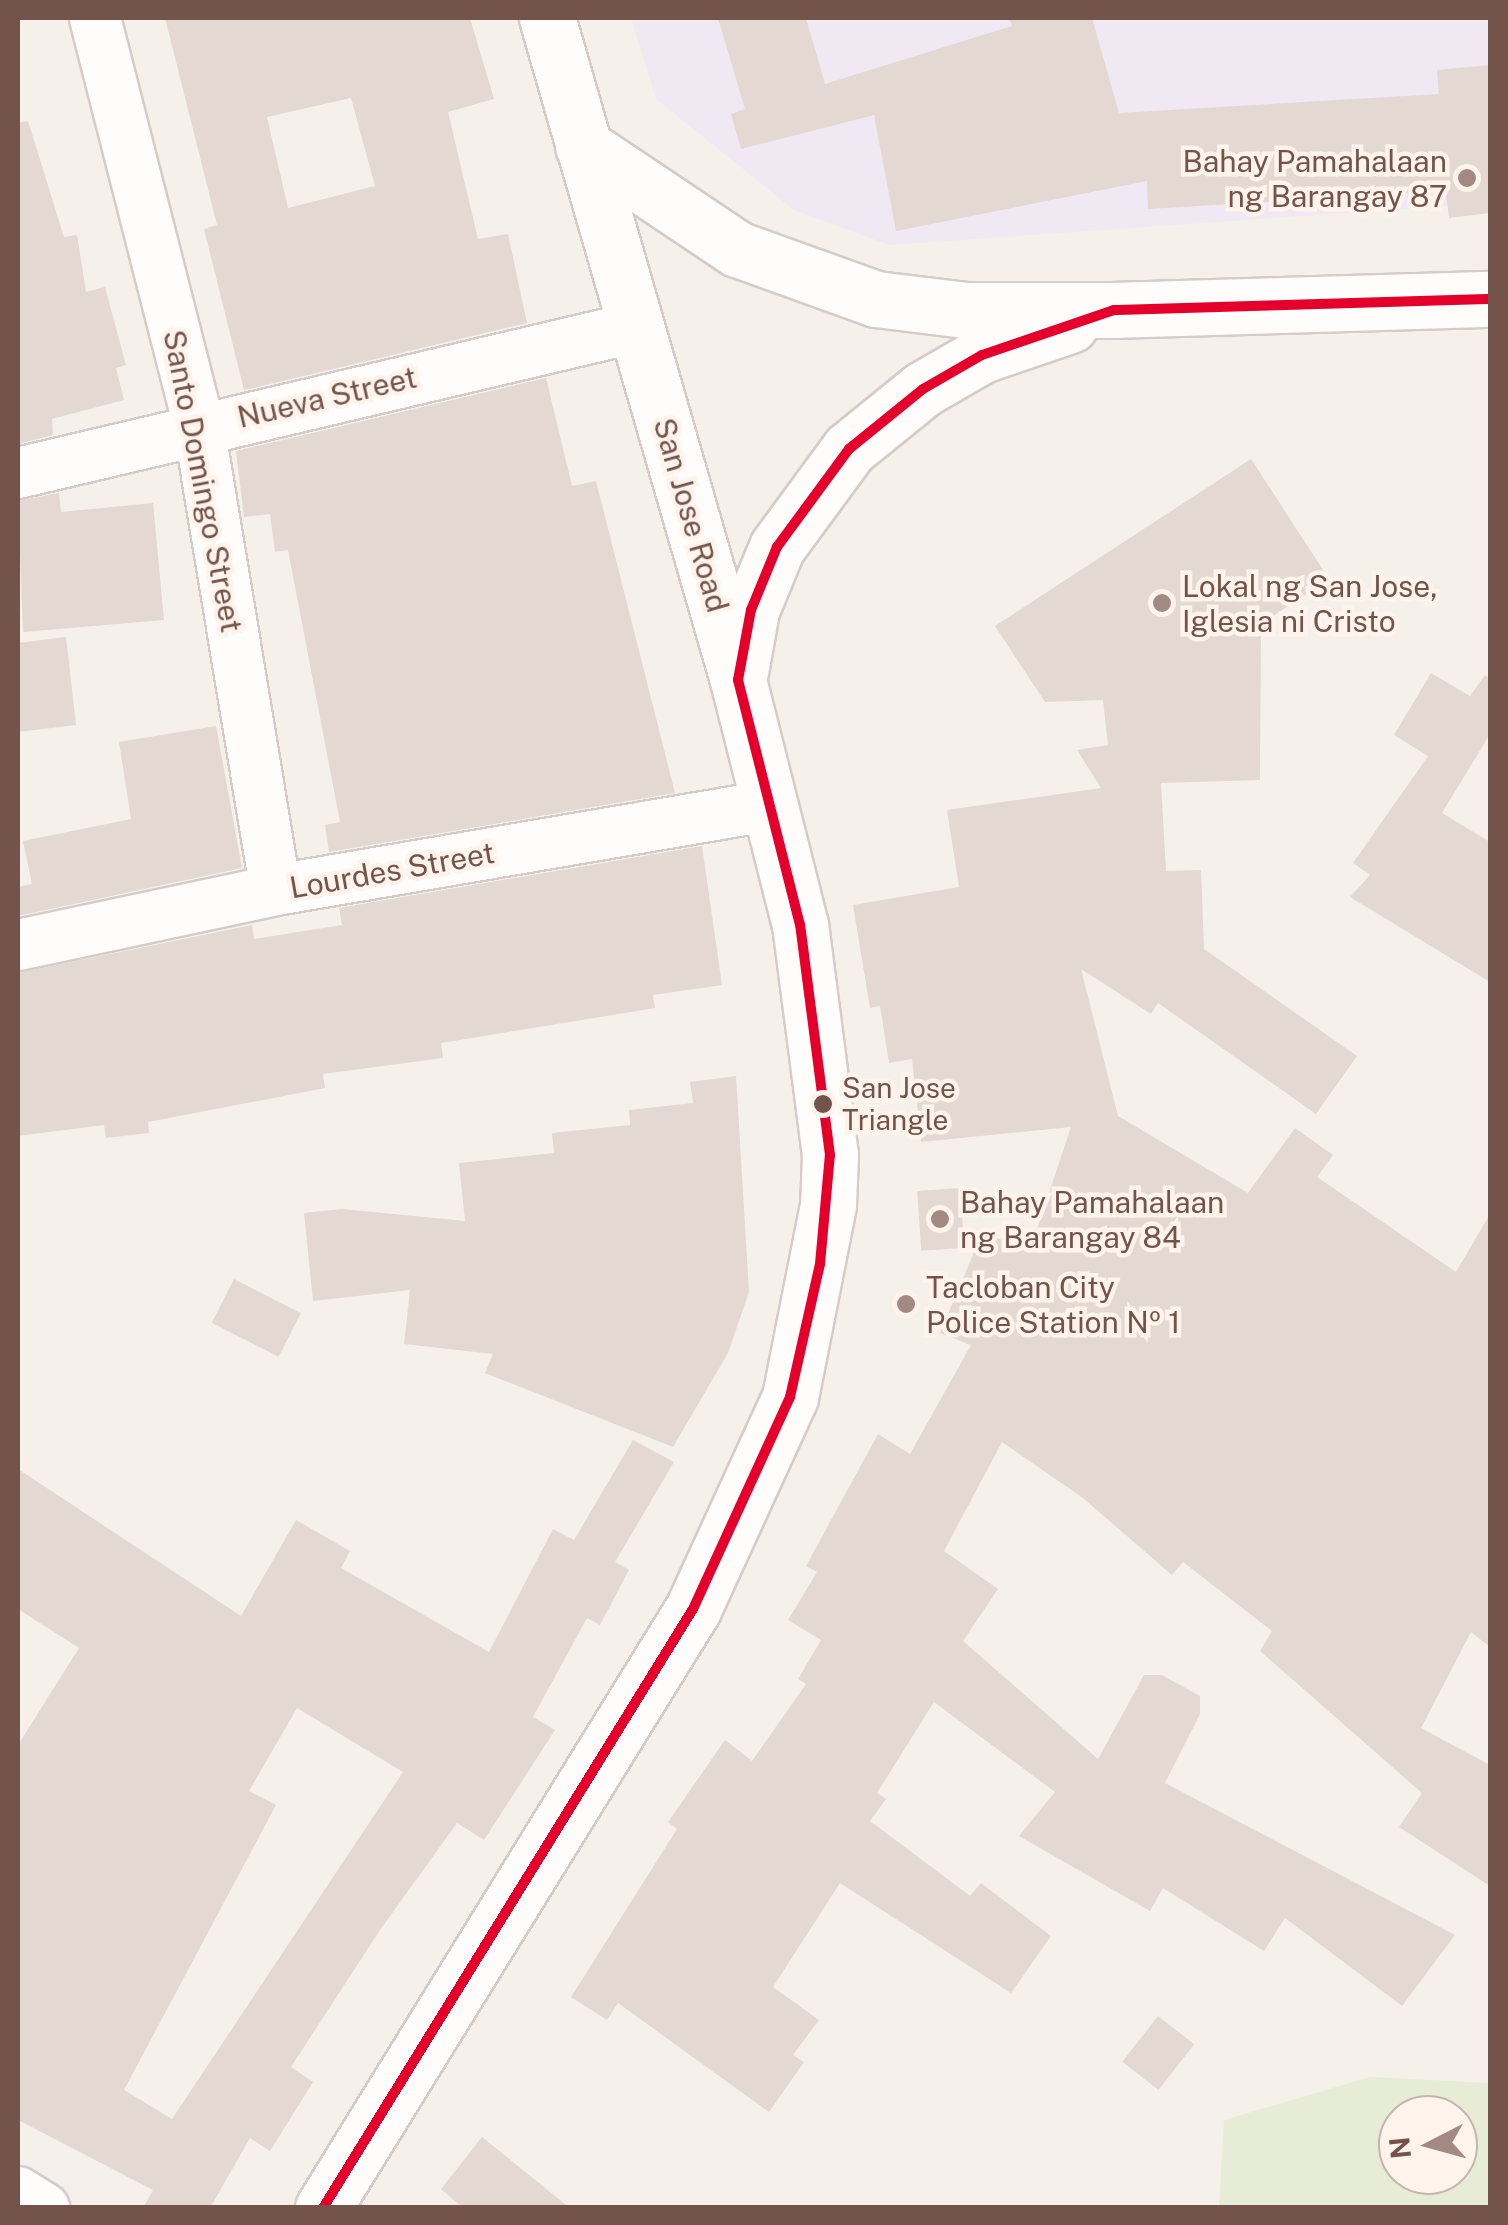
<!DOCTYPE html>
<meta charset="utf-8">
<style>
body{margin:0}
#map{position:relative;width:1508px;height:2225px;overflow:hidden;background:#f6f0eb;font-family:"Public Sans",sans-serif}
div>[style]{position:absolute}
.education>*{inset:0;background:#f0e8f2}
.green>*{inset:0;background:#e7ecd6}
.building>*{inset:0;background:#e3d8d2;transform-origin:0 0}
.roads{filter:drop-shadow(2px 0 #d5cbc8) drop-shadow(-2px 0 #d5cbc8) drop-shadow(0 2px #d5cbc8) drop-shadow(0 -2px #d5cbc8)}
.street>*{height:50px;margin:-25px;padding:0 25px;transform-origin:25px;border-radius:25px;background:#fefdfc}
.secondary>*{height:55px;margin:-27.5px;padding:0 27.5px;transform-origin:27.5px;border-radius:27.5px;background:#fefdfc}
.bus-1>*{height:10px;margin:-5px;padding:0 5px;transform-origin:5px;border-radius:5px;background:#e4002b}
.dots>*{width:28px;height:28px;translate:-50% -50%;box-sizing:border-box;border:5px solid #fef4ec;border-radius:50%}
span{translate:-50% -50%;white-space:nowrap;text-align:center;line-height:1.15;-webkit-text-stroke:9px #fef4ec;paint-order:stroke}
.bus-label{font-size:28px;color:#74534b}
.left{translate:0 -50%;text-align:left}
.poi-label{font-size:30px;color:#74534b}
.right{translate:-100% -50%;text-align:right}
.street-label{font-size:30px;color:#74534b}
.frame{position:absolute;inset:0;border:20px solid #74534b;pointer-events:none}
.north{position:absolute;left:1378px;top:2095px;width:100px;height:100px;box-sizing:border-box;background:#fef4ec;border:2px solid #c7b4ac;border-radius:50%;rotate:264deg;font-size:28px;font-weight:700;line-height:40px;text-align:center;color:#74534b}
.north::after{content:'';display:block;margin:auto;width:35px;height:45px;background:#a28a83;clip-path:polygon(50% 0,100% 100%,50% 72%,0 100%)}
</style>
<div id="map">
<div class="education">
<div style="clip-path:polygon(631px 18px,1490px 18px,1490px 203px,889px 245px,794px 210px,656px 99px)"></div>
</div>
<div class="green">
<div style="clip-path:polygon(evenodd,1370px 2077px,1490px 2083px,1490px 2207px,1219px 2207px,1224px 2120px,1370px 2077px,1398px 2115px,1458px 2115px,1458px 2175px,1398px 2175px,1398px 2115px)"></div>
</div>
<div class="building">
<div style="clip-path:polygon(evenodd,165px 18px,470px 18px,494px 99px,448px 112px,478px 239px,508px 234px,527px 323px,244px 390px,204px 229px,217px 225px,165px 18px,351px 98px,375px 186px,288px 208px,267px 117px,351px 98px)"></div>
<div style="clip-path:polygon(718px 18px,806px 18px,825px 84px,1012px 26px,1009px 18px,1092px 18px,1119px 113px,1439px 94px,1437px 70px,1490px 65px,1490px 213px,1449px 218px,1446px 191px,1148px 209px,1147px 181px,896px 231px,874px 115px,741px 149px,731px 114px,745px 109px)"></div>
<div style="clip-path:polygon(28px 121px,64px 237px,77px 235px,86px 292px,105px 287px,126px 365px,116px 368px,124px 400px,52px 419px,53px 435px,18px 444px,18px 123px)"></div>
<div style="clip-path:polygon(546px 378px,572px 486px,596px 481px,675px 793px,329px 852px,325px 825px,340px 822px,288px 550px,275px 552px,270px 514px,244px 517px,236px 451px)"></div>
<div style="clip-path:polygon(1251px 459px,1329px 579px,1261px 624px,1260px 780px,1161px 783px,1166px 871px,1201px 870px,1204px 949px,1357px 1056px,1316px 1114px,1158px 1003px,1151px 1014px,1081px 969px,1118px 1116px,1248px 1193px,1295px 1128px,1333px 1155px,1317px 1177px,1456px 1272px,1490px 1214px,1490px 1647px,1471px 1632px,1421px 1728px,1490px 1765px,1490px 1886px,1399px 1827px,1422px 1793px,1260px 1651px,1272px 1631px,1183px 1562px,1172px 1575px,1083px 1498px,1002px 1442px,944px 1551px,998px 1589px,963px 1641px,1098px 1759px,1144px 1675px,1162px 1675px,1200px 1696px,1200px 1714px,1165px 1783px,1455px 1935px,1402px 2006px,1285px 1918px,1264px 1951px,1163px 1888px,1150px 1911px,1019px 1836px,1055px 1792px,934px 1702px,877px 1793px,886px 1799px,870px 1821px,970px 1896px,981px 1883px,1051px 1936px,1011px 1993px,840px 1883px,773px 1987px,819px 2020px,793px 2055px,804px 2062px,769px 2112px,618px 2003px,607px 2020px,571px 1997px,677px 1829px,668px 1822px,725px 1740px,752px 1761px,806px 1684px,798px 1679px,821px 1640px,788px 1620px,817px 1572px,806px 1566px,878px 1434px,910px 1454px,971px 1345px,940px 1333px,983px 1231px,1029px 1253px,1071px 1127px,921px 1142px,912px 1059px,889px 1063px,880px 1006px,870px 1008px,853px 905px,959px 887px,947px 810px,1101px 788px,1077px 750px,1108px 745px,1103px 700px,1045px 702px,995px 626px)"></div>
<div style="clip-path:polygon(59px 493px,61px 512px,153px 503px,164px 620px,23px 632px,18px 501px)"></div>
<div style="clip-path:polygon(66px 637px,76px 725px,18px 732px,18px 643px)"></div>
<div style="clip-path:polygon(1431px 673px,1470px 696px,1485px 675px,1490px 679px,1490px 734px,1442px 813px,1490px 842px,1490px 982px,1350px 897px,1370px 875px,1353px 863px,1428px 756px,1394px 735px)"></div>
<div style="clip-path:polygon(216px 726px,242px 868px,18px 916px,18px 887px,32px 884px,23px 841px,131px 819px,119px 742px)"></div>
<div style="clip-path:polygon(702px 846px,722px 985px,653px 995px,655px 1008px,441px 1043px,443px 1058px,323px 1074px,325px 1088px,148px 1122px,149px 1133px,106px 1138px,104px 1125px,18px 1136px,18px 973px,252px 925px,254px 939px,342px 925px,339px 908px)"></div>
<div style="clip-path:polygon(736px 1076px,749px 1292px,728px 1353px,673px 1447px,485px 1373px,493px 1354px,404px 1344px,410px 1290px,313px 1301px,304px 1213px,342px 1209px,465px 1221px,459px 1163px,554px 1153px,552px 1133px,630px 1125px,629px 1110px,693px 1103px,690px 1082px)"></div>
<div style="left:960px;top:1188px;width:60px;height:43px;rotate:86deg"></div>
<div style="left:234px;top:1279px;width:75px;height:49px;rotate:27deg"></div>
<div style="clip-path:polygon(evenodd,633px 1440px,674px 1462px,615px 1562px,629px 1570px,600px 1625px,587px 1618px,533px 1717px,555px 1730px,484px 1840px,457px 1823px,380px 1930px,291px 2067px,313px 2082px,270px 2151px,250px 2138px,210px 2208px,143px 2208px,153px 2190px,18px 2120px,18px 1745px,79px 1648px,18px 1609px,18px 1469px,241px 1616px,296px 1520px,350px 1551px,341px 1568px,489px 1652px,553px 1529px,574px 1540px,633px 1440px,297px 1708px,403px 1772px,172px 2119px,124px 2090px,276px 1805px,249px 1791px,297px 1708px)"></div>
<div style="left:1158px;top:2016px;width:46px;height:58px;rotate:38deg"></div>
<div style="clip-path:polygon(482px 2137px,570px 2208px,463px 2208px,441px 2189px)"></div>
</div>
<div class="roads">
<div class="street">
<div style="left:95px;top:18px;width:422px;rotate:75.7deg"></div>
<div style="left:199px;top:427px;width:469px;rotate:80.6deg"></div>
<div style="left:18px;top:473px;width:636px;rotate:-13.27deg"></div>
<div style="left:18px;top:945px;width:264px;rotate:-12deg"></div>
<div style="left:276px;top:890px;width:499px;rotate:-9.7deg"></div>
<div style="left:18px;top:2192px;width:31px;rotate:32deg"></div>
</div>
<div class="secondary">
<div style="left:583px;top:146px;width:185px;rotate:33.8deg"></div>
<div style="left:737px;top:249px;width:148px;rotate:19.8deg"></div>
<div style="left:876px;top:299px;width:91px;rotate:7deg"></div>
<div style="left:966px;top:310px;width:148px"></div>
<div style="left:1114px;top:310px;width:376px;rotate:-1.7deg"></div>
<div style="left:740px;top:672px;width:63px;rotate:-79.9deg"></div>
<div style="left:751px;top:610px;width:68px;rotate:-67.6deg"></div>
<div style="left:777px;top:547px;width:122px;rotate:-53.7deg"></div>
<div style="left:849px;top:449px;width:95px;rotate:-39deg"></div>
<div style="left:923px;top:389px;width:68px;rotate:-30deg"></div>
<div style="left:982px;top:355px;width:93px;rotate:-18.8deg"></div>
<div style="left:323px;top:2208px;width:704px;rotate:-58.3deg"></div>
<div style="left:693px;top:1609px;width:233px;rotate:-65.4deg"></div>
<div style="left:790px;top:1397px;width:196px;rotate:-78.8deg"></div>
<div style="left:828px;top:1205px;width:50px;rotate:-87.7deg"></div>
<div style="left:830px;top:1155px;width:232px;rotate:-97.4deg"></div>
<div style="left:800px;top:925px;width:253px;rotate:-104.2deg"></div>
<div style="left:738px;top:680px;width:689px;rotate:-106.09deg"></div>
</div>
</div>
<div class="bus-1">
<div style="left:323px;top:2208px;width:704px;rotate:-58.3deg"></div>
<div style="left:693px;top:1609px;width:233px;rotate:-65.4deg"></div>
<div style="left:790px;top:1397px;width:136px;rotate:-77.3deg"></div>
<div style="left:820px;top:1264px;width:109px;rotate:-84.8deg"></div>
<div style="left:830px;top:1155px;width:232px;rotate:-97.4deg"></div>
<div style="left:800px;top:925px;width:253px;rotate:-104.2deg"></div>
<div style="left:738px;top:680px;width:71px;rotate:-79.5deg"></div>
<div style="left:751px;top:610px;width:68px;rotate:-67.6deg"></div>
<div style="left:777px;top:547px;width:122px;rotate:-53.7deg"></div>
<div style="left:849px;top:449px;width:95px;rotate:-39deg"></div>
<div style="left:923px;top:389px;width:68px;rotate:-30deg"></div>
<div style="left:982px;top:355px;width:139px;rotate:-18.8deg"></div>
<div style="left:1114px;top:310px;width:376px;rotate:-1.7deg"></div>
</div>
<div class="dots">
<div style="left:1467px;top:178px;background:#a28a83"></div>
<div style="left:1162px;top:603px;background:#a28a83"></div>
<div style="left:823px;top:1104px;background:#74534b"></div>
<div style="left:940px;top:1219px;background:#a28a83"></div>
<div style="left:906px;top:1304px;background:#a28a83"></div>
</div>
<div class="bus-label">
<span class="left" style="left:842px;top:1104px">San Jose<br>Triangle</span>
</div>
<div class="poi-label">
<span class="right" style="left:1447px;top:178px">Bahay Pamahalaan<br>ng Barangay 87</span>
<span class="left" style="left:1182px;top:603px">Lokal ng San Jose,<br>Iglesia ni Cristo</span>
<span class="left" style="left:960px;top:1219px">Bahay Pamahalaan<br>ng Barangay 84</span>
<span class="left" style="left:926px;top:1304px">Tacloban City<br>Police Station № 1</span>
</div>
<div class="street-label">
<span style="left:327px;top:397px;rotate:-13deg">Nueva Street</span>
<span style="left:203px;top:481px;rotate:79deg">Santo Domingo Street</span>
<span style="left:691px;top:515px;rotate:74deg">San Jose Road</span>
<span style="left:392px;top:870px;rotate:-10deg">Lourdes Street</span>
</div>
<div class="frame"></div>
<div class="north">N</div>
</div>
